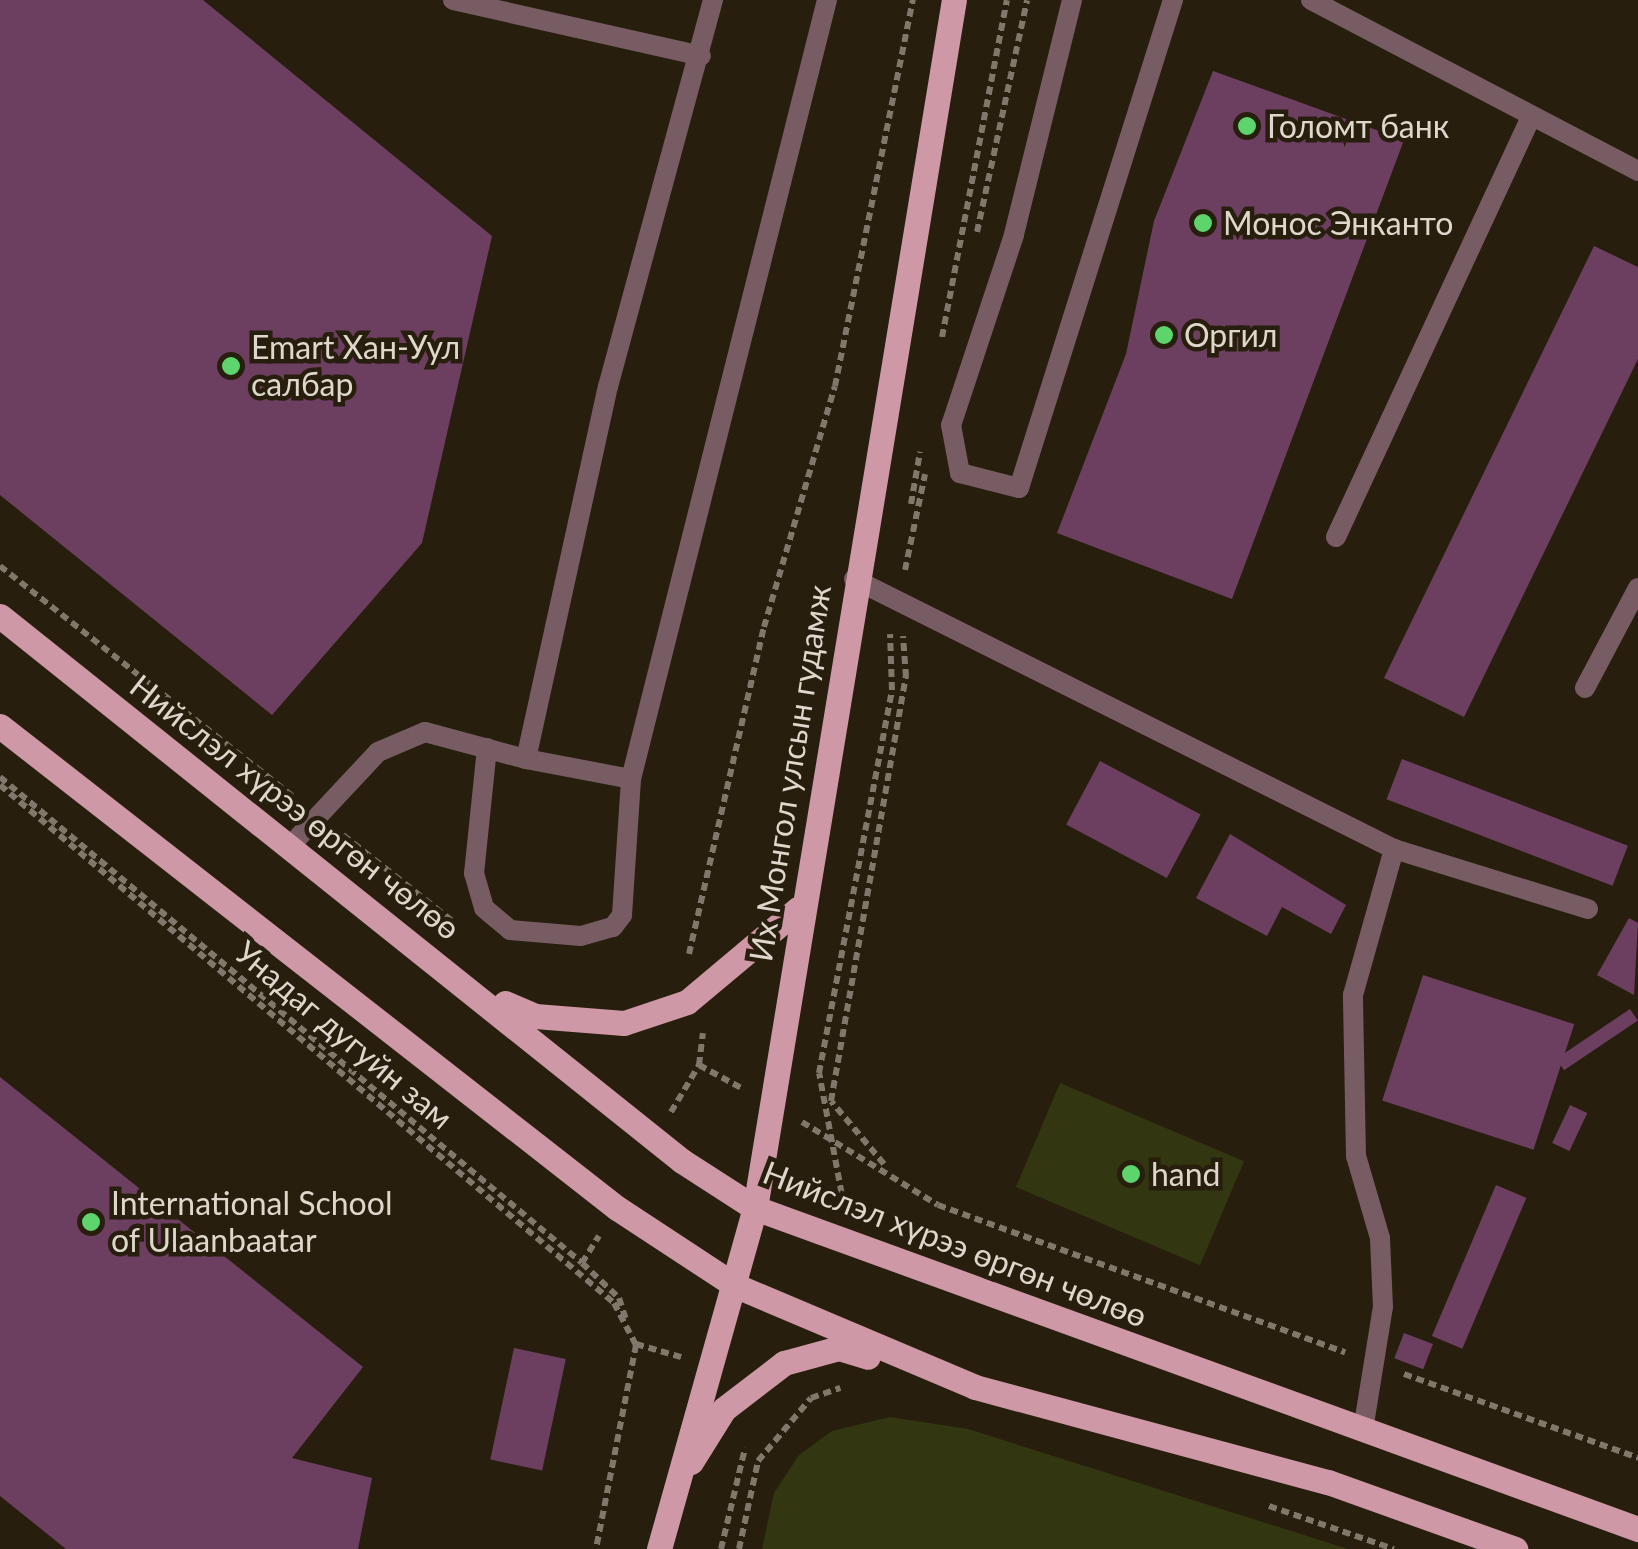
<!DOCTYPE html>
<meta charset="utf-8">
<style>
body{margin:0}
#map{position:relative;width:1638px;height:1549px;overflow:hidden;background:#281e0d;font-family:Lato,sans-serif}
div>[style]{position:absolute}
.green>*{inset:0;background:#323711;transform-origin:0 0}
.building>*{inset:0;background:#6c3f61;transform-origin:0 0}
.path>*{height:6px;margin-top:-3px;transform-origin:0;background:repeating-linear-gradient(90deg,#80786a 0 8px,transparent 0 13px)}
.lane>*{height:20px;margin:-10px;padding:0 10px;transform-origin:10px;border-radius:10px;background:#775c63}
.street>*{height:20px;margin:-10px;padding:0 10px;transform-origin:10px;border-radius:10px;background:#775c63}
.primary>*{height:25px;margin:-12.5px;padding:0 12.5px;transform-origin:12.5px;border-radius:12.5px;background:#cf98a6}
.dots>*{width:28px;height:28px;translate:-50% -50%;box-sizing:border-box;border:5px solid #281e0d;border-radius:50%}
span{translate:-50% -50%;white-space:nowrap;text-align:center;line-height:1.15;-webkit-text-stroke:9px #281e0d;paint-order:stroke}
.poi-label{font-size:32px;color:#ded7cc}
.left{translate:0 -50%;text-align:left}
.street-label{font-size:32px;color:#ded7cc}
</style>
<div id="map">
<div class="green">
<div style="left:1060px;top:1083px;width:200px;height:113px;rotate:23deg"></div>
<div style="clip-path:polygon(890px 1417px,968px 1429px,1348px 1549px,762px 1549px,774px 1493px,799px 1455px,832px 1431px)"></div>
</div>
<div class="building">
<div style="clip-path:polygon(0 0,203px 0,492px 236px,422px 543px,272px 715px,0 495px)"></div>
<div style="clip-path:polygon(1213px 71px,1404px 140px,1232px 599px,1057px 533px,1126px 354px,1154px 221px)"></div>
<div style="clip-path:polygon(1594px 246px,1638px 267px,1638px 359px,1464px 717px,1384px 678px)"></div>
<div style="left:1402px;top:759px;width:242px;height:43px;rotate:21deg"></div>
<div style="left:1100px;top:761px;width:114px;height:72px;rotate:28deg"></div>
<div style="clip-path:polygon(1230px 834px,1346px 905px,1331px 934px,1282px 907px,1267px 936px,1196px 898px)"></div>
<div style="clip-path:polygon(1629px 918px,1638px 923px,1634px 995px,1597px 975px)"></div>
<div style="left:1423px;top:975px;width:159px;height:132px;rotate:18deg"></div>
<div style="left:1630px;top:1009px;width:14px;height:89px;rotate:56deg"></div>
<div style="clip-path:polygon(0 1077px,363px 1367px,292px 1458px,372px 1478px,358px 1549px,66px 1549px,0 1496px)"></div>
<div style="left:1570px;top:1105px;width:19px;height:42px;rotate:25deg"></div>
<div style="left:1496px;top:1185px;width:33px;height:164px;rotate:23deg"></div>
<div style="left:1404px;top:1333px;width:31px;height:27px;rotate:21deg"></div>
<div style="left:514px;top:1348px;width:53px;height:114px;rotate:12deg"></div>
</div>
<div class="path">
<div style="left:977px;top:232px;width:237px;rotate:-77.8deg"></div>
<div style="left:942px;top:337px;width:343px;rotate:-79.1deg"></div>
<div style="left:911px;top:504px;width:53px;rotate:-80.2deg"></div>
<div style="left:0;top:566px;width:374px;rotate:38.2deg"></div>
<div style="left:905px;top:570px;width:98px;rotate:-78.2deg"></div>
<div style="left:0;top:777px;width:758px;rotate:39.86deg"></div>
<div style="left:582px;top:1263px;width:51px;rotate:43.4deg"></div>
<div style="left:619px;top:1298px;width:22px;rotate:72deg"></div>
<div style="left:0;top:785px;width:803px;rotate:40.15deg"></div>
<div style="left:614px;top:1303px;width:47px;rotate:62.4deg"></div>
<div style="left:636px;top:1345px;width:208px;rotate:101.1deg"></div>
<div style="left:343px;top:835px;width:142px;rotate:38.2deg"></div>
<div style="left:689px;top:954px;width:335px;rotate:-77.1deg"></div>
<div style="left:764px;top:627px;width:251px;rotate:-73.6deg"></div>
<div style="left:835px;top:386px;width:394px;rotate:-78.6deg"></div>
<div style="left:699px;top:1065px;width:50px;rotate:28.6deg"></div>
<div style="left:671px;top:1112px;width:55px;rotate:-59.2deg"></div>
<div style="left:699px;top:1065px;width:32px;rotate:-83deg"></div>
<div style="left:802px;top:1122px;width:159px;rotate:31.4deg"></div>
<div style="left:938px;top:1205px;width:433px;rotate:19.9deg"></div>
<div style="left:884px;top:1164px;width:82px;rotate:-130.1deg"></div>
<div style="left:831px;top:1101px;width:431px;rotate:-80deg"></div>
<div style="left:906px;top:677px;width:41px;rotate:-94.2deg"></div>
<div style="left:844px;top:1206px;width:135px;rotate:-100.6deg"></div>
<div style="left:819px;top:1073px;width:390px;rotate:-79.2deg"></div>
<div style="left:892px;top:690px;width:56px;rotate:-92deg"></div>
<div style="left:582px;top:1263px;width:32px;rotate:-58deg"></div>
<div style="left:636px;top:1344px;width:47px;rotate:16.1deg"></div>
<div style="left:1404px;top:1374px;width:249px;rotate:19.7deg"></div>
<div style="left:1269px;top:1506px;width:132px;rotate:19deg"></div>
<div style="left:721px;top:1549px;width:104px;rotate:-76.6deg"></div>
<div style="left:739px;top:1549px;width:90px;rotate:-77.8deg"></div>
<div style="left:758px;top:1461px;width:82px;rotate:-49.9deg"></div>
<div style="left:811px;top:1398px;width:31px;rotate:-19deg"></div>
</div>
<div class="lane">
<div style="left:453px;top:0;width:254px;rotate:12.7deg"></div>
<div style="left:713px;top:0;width:400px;rotate:105.2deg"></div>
<div style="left:608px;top:386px;width:382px;rotate:102.4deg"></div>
<div style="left:526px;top:759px;width:107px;rotate:10.8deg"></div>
<div style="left:631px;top:779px;width:803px;rotate:-75.88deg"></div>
<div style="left:1072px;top:0;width:242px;rotate:103.9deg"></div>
<div style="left:1014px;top:235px;width:200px;rotate:108.3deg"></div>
<div style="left:951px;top:425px;width:49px;rotate:79.4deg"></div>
<div style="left:960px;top:473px;width:61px;rotate:14.3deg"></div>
<div style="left:1019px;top:488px;width:512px;rotate:-72.49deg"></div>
<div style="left:854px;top:579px;width:604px;rotate:26.57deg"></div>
<div style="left:487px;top:748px;width:126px;rotate:95.9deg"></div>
<div style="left:474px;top:873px;width:36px;rotate:74deg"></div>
<div style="left:484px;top:908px;width:34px;rotate:40deg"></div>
<div style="left:510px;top:930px;width:71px;rotate:4.8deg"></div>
<div style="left:581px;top:936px;width:33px;rotate:-16deg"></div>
<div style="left:613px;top:927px;width:15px;rotate:-53deg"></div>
<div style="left:622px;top:915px;width:136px;rotate:-86.2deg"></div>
<div style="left:291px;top:845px;width:127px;rotate:-46.9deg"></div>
<div style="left:378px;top:752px;width:51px;rotate:-23.1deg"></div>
<div style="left:425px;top:732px;width:105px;rotate:15deg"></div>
<div style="left:1363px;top:1430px;width:125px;rotate:-80.8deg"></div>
<div style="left:1383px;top:1307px;width:69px;rotate:-92.5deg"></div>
<div style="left:1380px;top:1238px;width:85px;rotate:-106.3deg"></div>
<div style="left:1356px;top:1156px;width:161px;rotate:-91.1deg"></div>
<div style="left:1353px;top:995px;width:152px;rotate:-74.3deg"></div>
<div style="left:1394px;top:849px;width:203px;rotate:17.2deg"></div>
</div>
<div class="street">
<div style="left:1311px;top:0;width:369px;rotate:27.6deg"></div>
<div style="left:1336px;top:537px;width:464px;rotate:-65.1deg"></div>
<div style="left:1585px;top:688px;width:113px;rotate:-62.1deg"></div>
</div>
<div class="primary">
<div style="left:0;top:616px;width:873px;rotate:38.63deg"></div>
<div style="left:682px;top:1161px;width:87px;rotate:32.8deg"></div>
<div style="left:755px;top:1208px;width:940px;rotate:19.98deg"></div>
<div style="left:0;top:726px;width:783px;rotate:38deg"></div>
<div style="left:617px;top:1208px;width:140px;rotate:33.3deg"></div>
<div style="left:734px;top:1285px;width:262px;rotate:22.9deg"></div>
<div style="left:975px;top:1387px;width:366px;rotate:15.1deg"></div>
<div style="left:1328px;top:1482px;width:199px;rotate:19.7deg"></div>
<div style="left:505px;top:1003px;width:33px;rotate:23deg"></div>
<div style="left:535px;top:1016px;width:89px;rotate:4.5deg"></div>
<div style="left:624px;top:1023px;width:66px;rotate:-18.4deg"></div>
<div style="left:687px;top:1002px;width:146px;rotate:-40deg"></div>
<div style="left:691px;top:1462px;width:62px;rotate:-58.1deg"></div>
<div style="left:724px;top:1409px;width:76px;rotate:-37.5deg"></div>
<div style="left:784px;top:1363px;width:57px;rotate:-15.3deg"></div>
<div style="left:839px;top:1348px;width:30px;rotate:17deg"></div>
<div style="left:659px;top:1549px;width:354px;rotate:-74.3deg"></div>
<div style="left:755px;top:1208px;width:1224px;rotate:-80.65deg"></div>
</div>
<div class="dots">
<div style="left:1247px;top:126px;background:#5ed56c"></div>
<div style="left:1203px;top:223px;background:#5ed56c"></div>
<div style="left:1164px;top:335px;background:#5ed56c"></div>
<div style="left:231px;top:366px;background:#5ed56c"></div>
<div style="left:1131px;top:1174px;background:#5ed56c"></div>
<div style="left:91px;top:1222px;background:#5ed56c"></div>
</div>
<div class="poi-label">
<span class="left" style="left:1267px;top:126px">Голомт банк</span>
<span class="left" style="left:1223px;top:223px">Монос Энканто</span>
<span class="left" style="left:1184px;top:335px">Оргил</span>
<span class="left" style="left:251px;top:366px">Emart Хан-Уул<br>салбар</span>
<span class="left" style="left:1151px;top:1174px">hand</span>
<span class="left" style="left:111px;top:1222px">International School<br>of Ulaanbaatar</span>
</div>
<div class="street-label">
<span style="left:790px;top:773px;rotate:-81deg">Их Монгол улсын гудамж</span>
<span style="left:295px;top:807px;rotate:38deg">Нийслэл хүрээ өргөн чөлөө</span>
<span style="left:344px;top:1035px;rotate:40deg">Унадаг дугуйн зам</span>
<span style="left:955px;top:1244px;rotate:21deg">Нийслэл хүрээ өргөн чөлөө</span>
</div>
</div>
